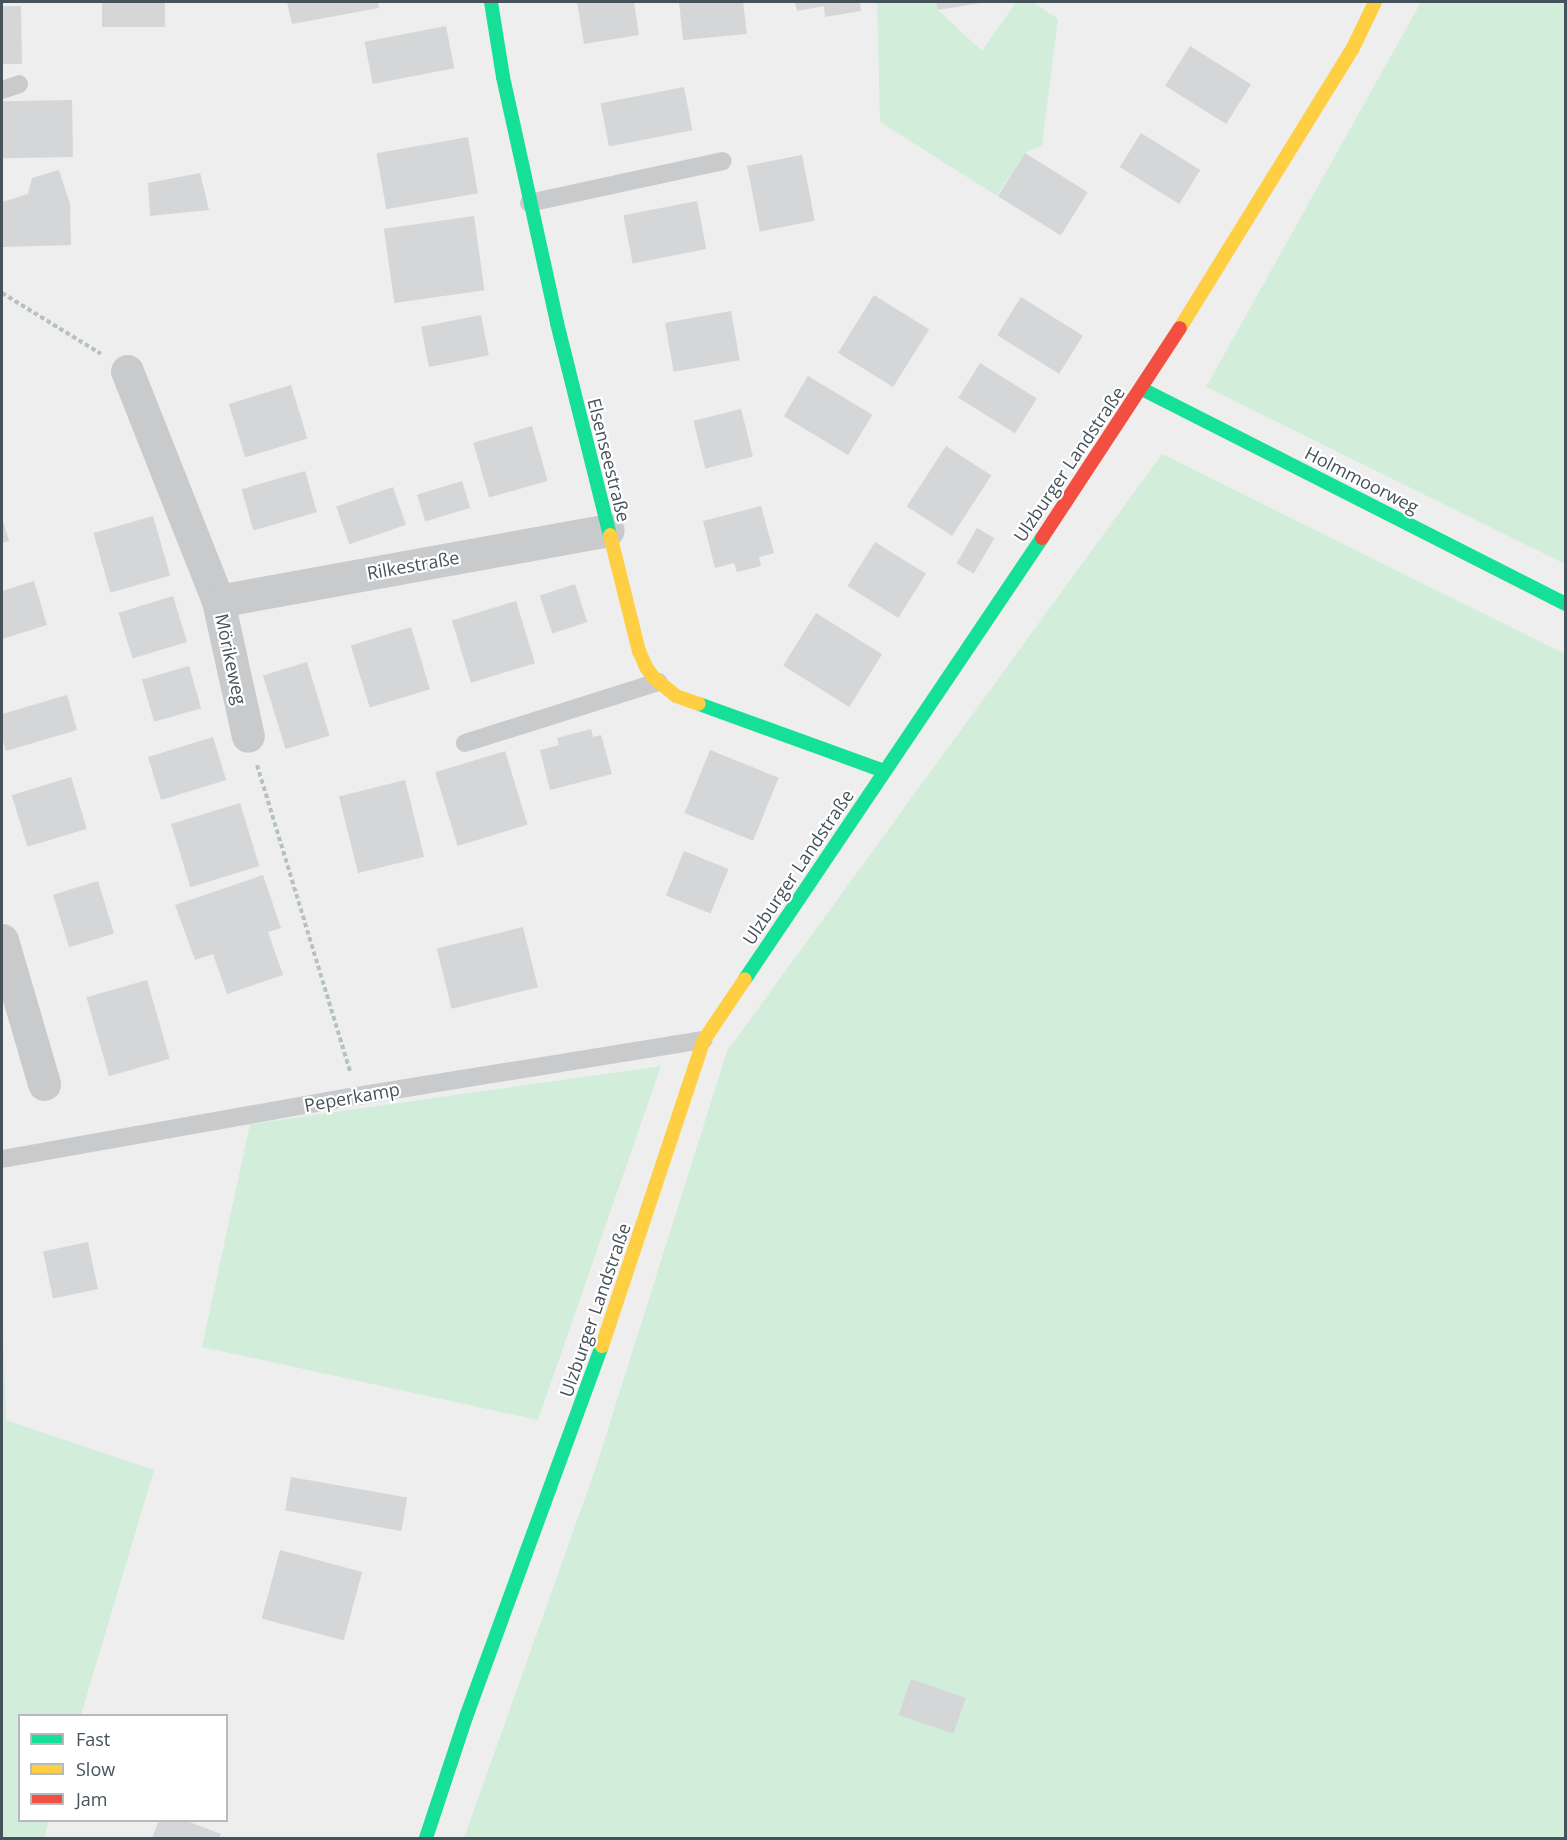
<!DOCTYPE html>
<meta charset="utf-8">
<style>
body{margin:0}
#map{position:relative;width:1567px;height:1840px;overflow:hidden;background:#efeeee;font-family:"Open Sans",sans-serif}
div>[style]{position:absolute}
.green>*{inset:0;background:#d2eeda}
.building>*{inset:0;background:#d5d6d7;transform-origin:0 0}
.path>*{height:4px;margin-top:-2px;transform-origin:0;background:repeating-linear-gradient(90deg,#b6c2bd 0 4.5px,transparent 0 7.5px)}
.lane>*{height:18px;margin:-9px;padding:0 9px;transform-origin:9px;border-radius:9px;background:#c8cacc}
.street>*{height:33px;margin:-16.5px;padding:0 16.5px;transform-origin:16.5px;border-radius:16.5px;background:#c8cacc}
.fast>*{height:14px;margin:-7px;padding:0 7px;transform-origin:7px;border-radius:7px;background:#16e098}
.slow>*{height:14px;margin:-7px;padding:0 7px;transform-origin:7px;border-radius:7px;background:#ffcf43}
.jam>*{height:14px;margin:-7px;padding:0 7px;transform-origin:7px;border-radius:7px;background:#f24e42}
span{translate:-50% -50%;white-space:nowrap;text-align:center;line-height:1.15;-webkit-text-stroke:4.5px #fff;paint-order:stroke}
.street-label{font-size:18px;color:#45525a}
.frame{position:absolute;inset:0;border:3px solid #45525a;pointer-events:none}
.legend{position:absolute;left:18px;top:1714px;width:210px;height:108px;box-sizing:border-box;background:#fff;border:2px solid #b5babd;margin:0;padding:8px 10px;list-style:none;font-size:18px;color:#45525a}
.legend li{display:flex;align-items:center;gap:12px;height:30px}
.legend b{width:30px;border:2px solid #b5babd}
</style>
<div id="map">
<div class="green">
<div style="clip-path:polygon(877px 2px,936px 2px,938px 10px,982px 51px,1016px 2px,1033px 2px,1058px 19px,1042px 145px,1025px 153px,997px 196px,880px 122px)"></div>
<div style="clip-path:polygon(1421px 2px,1565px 2px,1565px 564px,1206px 387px)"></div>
<div style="clip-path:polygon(1162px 454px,1565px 654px,1565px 1838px,464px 1838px,596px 1467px,727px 1051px)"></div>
<div style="clip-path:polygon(661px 1066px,538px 1420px,202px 1347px,250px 1124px)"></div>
<div style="clip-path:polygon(2px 1290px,6px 1420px,154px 1470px,81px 1715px,20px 1716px,20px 1820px,49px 1821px,44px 1838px,2px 1838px)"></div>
</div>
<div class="building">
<div style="left:102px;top:2px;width:63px;height:25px"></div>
<div style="clip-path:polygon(287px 2px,378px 2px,379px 8px,292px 24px)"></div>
<div style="clip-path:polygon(577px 2px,634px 2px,639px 35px,584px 44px)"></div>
<div style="clip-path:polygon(679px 2px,743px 2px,747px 34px,683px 40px)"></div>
<div style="clip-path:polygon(795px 2px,860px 2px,861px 11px,825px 17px,824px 6px,797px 11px)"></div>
<div style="clip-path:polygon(936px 2px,981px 2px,981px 3px,938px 10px)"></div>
<div style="left:21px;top:6px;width:58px;height:19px;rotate:89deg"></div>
<div style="left:446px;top:26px;width:43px;height:83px;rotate:79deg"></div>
<div style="left:1190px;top:46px;width:72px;height:47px;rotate:32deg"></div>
<div style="left:684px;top:87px;width:44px;height:85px;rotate:79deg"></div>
<div style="left:72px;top:100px;width:57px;height:70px;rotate:89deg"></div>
<div style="left:1141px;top:133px;width:70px;height:40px;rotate:32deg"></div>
<div style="left:468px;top:137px;width:57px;height:93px;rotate:80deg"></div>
<div style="left:1025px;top:153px;width:74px;height:51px;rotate:32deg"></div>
<div style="left:802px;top:155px;width:67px;height:56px;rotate:79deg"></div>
<div style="clip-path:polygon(59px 170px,70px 204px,71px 245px,2px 247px,2px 202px,28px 194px,32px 178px)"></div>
<div style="clip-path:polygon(200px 173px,209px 210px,150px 216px,148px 183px)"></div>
<div style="left:697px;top:201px;width:49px;height:75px;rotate:79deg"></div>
<div style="left:474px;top:216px;width:75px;height:91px;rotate:82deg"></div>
<div style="left:874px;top:295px;width:65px;height:68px;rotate:32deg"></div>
<div style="left:1021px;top:297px;width:73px;height:45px;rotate:32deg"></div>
<div style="left:731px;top:311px;width:50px;height:67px;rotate:80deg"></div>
<div style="left:481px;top:315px;width:41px;height:61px;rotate:79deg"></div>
<div style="left:980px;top:363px;width:67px;height:41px;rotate:32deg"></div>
<div style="left:808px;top:376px;width:75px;height:47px;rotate:31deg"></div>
<div style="left:291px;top:385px;width:56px;height:65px;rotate:73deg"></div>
<div style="left:741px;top:409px;width:49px;height:49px;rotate:76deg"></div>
<div style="left:532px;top:426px;width:57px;height:61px;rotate:74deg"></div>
<div style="left:946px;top:446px;width:54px;height:72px;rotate:33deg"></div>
<div style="left:305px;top:471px;width:43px;height:66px;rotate:74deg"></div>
<div style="left:462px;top:481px;width:28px;height:47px;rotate:73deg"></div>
<div style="left:393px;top:487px;width:40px;height:60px;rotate:71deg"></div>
<div style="clip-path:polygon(761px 506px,774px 553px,759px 557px,761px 566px,737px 572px,734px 563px,715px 568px,703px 521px)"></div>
<div style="left:153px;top:516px;width:62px;height:62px;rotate:74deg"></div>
<div style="clip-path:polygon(2px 517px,9px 541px,2px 543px)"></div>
<div style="left:977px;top:528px;width:20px;height:41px;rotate:30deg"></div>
<div style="left:875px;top:542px;width:60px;height:52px;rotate:32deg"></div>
<div style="clip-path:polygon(34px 581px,47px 625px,2px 639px,2px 591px)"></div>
<div style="left:575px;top:584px;width:40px;height:37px;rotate:72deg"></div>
<div style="left:173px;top:596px;width:48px;height:57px;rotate:73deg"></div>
<div style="left:516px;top:601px;width:65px;height:67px;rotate:73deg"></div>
<div style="left:816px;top:613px;width:78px;height:62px;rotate:32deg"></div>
<div style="left:411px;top:627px;width:65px;height:63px;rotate:73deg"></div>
<div style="left:307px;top:662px;width:77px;height:46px;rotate:73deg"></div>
<div style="left:189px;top:666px;width:44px;height:49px;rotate:74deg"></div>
<div style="clip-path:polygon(67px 695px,77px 730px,6px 751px,2px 738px,2px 714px)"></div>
<div style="clip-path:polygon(591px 729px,593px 737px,601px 735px,612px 774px,550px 790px,540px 750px,559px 745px,557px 738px)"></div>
<div style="left:213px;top:737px;width:45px;height:68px;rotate:73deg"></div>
<div style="left:710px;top:750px;width:74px;height:68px;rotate:22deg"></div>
<div style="left:505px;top:751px;width:77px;height:73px;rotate:73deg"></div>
<div style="left:71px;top:777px;width:54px;height:62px;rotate:73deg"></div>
<div style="left:405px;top:780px;width:79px;height:68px;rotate:76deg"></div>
<div style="left:240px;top:803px;width:66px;height:72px;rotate:73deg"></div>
<div style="left:684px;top:851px;width:48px;height:48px;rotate:22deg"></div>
<div style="clip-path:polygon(263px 875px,281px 928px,268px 932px,283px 975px,227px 994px,213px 954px,195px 960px,175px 905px)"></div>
<div style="left:98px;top:881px;width:55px;height:47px;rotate:73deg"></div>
<div style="left:523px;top:927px;width:62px;height:89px;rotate:76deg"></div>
<div style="left:147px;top:980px;width:82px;height:63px;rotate:74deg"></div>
<div style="left:88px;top:1242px;width:48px;height:46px;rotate:78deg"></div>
<div style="left:291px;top:1477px;width:118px;height:34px;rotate:10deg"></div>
<div style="left:280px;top:1550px;width:85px;height:71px;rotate:15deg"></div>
<div style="left:911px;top:1679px;width:58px;height:38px;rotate:19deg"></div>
<div style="clip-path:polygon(159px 1820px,184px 1820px,221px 1834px,219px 1838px,152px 1838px)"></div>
</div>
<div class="path">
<div style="left:2px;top:293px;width:116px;rotate:31.6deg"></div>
<div style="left:257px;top:765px;width:320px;rotate:73.1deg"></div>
</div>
<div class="lane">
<div style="left:2px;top:90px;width:18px;rotate:-19deg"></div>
<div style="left:529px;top:203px;width:198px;rotate:-12.2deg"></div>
<div style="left:465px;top:743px;width:203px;rotate:-17.5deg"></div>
<div style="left:2px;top:1159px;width:361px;rotate:-10.1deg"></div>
<div style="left:357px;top:1096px;width:351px;rotate:-9.2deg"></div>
</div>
<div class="street">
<div style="left:127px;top:371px;width:247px;rotate:68.4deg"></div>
<div style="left:218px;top:601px;width:138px;rotate:77.5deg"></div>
<div style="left:218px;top:601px;width:396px;rotate:-10.3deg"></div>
<div style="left:2px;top:940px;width:150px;rotate:73.7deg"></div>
</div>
<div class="fast">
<div style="left:491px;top:2px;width:76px;rotate:80.9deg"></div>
<div style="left:503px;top:77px;width:252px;rotate:77.6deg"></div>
<div style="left:557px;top:323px;width:219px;rotate:76deg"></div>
<div style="left:1142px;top:389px;width:475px;rotate:26.9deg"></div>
<div style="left:699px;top:704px;width:197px;rotate:19.9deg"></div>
<div style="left:745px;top:979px;width:532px;rotate:-56.04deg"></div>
<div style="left:426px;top:1838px;width:127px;rotate:-71.7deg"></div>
<div style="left:466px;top:1717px;width:395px;rotate:-69.9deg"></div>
</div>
<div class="slow">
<div style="left:1180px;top:328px;width:327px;rotate:-58.3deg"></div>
<div style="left:1352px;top:50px;width:53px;rotate:-64.4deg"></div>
<div style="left:610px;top:535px;width:120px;rotate:76deg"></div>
<div style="left:639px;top:651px;width:17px;rotate:66deg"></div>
<div style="left:646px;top:667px;width:14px;rotate:54deg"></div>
<div style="left:654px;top:678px;width:28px;rotate:39deg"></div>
<div style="left:676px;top:696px;width:24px;rotate:19deg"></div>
<div style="left:602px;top:1346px;width:323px;rotate:-71.6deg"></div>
<div style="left:704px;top:1040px;width:73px;rotate:-56.1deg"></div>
</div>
<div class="jam">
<div style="left:1042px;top:538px;width:251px;rotate:-56.7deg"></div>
</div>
<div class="street-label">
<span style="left:609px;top:460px;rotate:76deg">Elsenseestraße</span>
<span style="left:1069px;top:464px;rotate:-56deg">Ulzburger Landstraße</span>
<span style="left:1362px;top:480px;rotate:27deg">Holmmoorweg</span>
<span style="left:413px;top:565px;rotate:-10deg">Rilkestraße</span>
<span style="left:231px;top:659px;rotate:78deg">Mörikeweg</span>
<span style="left:798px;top:867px;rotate:-56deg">Ulzburger Landstraße</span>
<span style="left:352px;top:1097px;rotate:-10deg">Peperkamp</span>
<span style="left:595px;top:1310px;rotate:-71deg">Ulzburger Landstraße</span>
</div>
<div class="frame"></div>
<ul class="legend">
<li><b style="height:8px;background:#16e098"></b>Fast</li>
<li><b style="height:8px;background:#ffcf43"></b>Slow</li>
<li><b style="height:8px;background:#f24e42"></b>Jam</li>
</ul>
</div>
